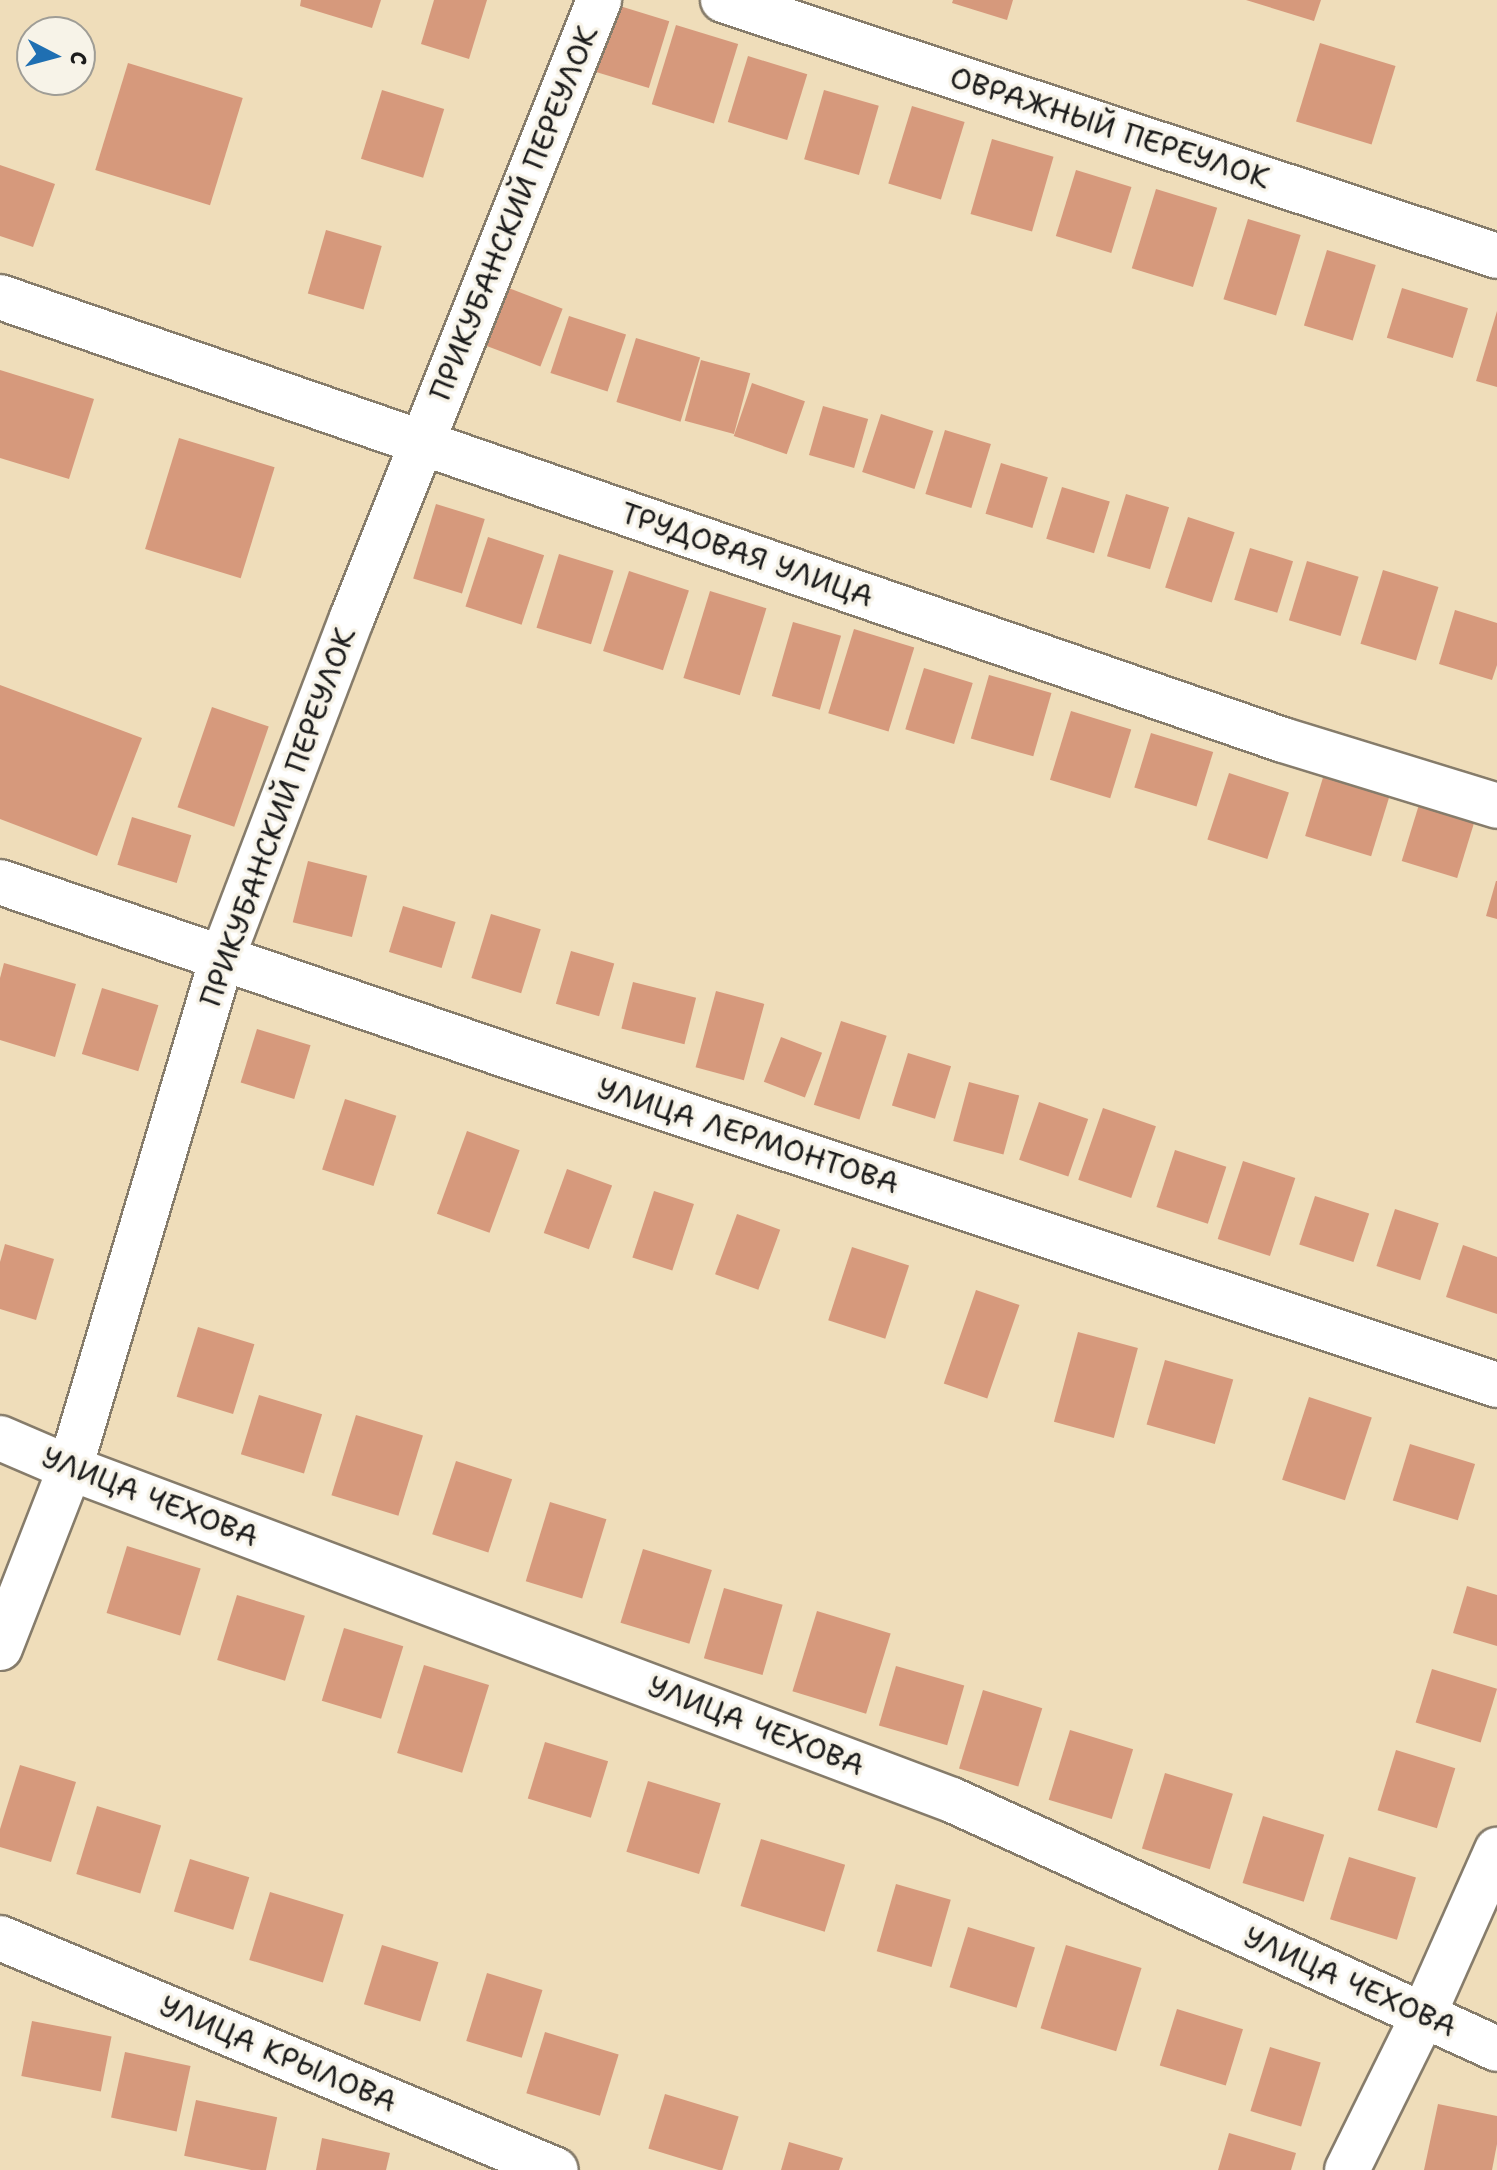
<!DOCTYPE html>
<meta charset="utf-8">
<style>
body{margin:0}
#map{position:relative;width:1497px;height:2170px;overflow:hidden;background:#efddba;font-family:"Shantell Sans",sans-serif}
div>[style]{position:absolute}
.building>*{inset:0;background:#d6997c;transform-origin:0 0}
.roads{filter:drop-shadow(2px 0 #867c6b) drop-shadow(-2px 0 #867c6b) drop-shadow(0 2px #867c6b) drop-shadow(0 -2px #867c6b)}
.minor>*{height:44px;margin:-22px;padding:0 22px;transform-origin:22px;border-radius:22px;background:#fff}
span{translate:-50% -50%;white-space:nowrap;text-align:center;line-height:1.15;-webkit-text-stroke:7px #f7f3e8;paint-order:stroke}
.street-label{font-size:30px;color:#1c1c1c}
.north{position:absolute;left:16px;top:16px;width:80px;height:80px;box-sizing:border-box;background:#f7f3e8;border:2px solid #9f9d96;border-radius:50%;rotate:96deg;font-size:22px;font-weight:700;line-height:32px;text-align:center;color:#1c1c1c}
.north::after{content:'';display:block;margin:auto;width:28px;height:36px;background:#1f6fb2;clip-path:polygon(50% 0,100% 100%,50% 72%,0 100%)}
</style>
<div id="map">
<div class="building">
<div style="clip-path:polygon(301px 0,381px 0,372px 28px,300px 6px)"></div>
<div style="clip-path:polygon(434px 0,487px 0,469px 59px,421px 44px)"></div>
<div style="clip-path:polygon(953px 0,1013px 0,1007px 20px,952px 3px)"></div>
<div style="clip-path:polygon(1246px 0,1321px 0,1314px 21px)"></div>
<div style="left:610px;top:3px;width:62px;height:70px;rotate:17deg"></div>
<div style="left:676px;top:25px;width:65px;height:83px;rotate:17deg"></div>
<div style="left:1320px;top:43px;width:79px;height:82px;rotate:17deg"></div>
<div style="left:748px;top:56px;width:62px;height:69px;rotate:17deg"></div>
<div style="left:128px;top:63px;width:120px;height:112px;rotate:17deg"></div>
<div style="left:382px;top:90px;width:65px;height:72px;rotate:17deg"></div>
<div style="left:824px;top:90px;width:57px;height:72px;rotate:16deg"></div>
<div style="left:912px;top:106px;width:55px;height:81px;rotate:17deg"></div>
<div style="left:992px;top:139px;width:64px;height:78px;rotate:16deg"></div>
<div style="clip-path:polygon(0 165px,55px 184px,33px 247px,0 236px)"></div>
<div style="left:1076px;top:170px;width:58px;height:69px;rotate:17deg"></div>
<div style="left:1156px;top:189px;width:64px;height:83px;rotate:17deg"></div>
<div style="left:1248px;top:219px;width:55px;height:84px;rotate:17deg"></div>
<div style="left:326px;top:230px;width:58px;height:66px;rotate:16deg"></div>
<div style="left:1327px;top:250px;width:51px;height:79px;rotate:17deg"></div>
<div style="left:501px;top:285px;width:66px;height:62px;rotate:21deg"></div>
<div style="left:1402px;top:288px;width:69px;height:52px;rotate:17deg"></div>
<div style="clip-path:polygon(1497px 311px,1497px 387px,1476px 381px)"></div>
<div style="left:569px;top:316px;width:60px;height:60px;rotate:18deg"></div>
<div style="left:636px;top:338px;width:67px;height:67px;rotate:17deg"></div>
<div style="left:701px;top:360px;width:51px;height:63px;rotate:15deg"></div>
<div style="clip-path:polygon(0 370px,94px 399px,69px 479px,0 458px)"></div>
<div style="left:752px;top:383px;width:56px;height:56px;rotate:19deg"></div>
<div style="left:823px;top:406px;width:47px;height:51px;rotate:16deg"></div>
<div style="left:881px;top:414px;width:55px;height:61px;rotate:18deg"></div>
<div style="left:945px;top:430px;width:48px;height:67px;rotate:17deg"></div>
<div style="left:179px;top:438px;width:100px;height:116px;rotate:17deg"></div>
<div style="left:1001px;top:463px;width:49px;height:53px;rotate:17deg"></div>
<div style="left:1062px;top:487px;width:50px;height:54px;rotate:17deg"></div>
<div style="left:1126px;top:494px;width:45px;height:65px;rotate:17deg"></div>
<div style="left:436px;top:504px;width:51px;height:78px;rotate:17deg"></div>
<div style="left:1188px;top:517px;width:49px;height:74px;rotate:18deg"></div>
<div style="left:488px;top:537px;width:59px;height:73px;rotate:18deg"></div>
<div style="left:1250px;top:548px;width:45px;height:54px;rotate:17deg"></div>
<div style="left:559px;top:554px;width:57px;height:77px;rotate:17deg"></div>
<div style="left:1307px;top:561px;width:54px;height:62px;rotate:17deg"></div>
<div style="left:1383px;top:570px;width:58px;height:77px;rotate:17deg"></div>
<div style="left:629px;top:571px;width:63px;height:84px;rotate:18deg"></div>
<div style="left:710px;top:591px;width:59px;height:91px;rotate:17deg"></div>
<div style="clip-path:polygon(1455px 610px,1497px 623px,1497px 665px,1492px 680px,1439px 664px)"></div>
<div style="left:793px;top:622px;width:50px;height:77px;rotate:16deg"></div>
<div style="left:854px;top:629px;width:63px;height:88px;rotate:17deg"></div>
<div style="left:924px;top:668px;width:51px;height:64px;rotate:17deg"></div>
<div style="left:989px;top:675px;width:65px;height:66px;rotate:16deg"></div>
<div style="clip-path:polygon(0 685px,142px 738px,97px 856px,0 819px)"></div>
<div style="left:212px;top:707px;width:60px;height:106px;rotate:19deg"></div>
<div style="left:1071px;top:711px;width:63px;height:72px;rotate:17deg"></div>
<div style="left:1151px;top:733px;width:65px;height:57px;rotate:17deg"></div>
<div style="left:1325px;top:771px;width:69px;height:68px;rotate:17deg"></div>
<div style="left:1229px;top:773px;width:63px;height:70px;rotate:18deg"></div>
<div style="left:1421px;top:798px;width:58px;height:66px;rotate:17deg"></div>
<div style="left:132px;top:817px;width:62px;height:50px;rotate:17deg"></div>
<div style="left:308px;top:861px;width:61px;height:63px;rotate:14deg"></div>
<div style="clip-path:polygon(1496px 881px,1497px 881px,1497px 919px,1486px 916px)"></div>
<div style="left:403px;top:906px;width:55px;height:48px;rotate:17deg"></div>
<div style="left:491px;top:914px;width:52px;height:67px;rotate:17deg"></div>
<div style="left:571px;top:951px;width:45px;height:55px;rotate:16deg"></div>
<div style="clip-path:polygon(4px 963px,76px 984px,55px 1057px,0 1040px,0 978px)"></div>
<div style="left:633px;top:982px;width:65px;height:48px;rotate:14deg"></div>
<div style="left:102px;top:988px;width:59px;height:69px;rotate:17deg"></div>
<div style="left:716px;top:991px;width:50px;height:79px;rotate:15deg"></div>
<div style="left:841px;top:1021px;width:48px;height:88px;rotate:18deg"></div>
<div style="left:257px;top:1029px;width:56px;height:56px;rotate:17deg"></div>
<div style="left:781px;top:1037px;width:44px;height:48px;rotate:21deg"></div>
<div style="left:908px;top:1053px;width:45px;height:55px;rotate:17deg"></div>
<div style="left:969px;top:1082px;width:52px;height:61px;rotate:15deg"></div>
<div style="left:345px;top:1099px;width:54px;height:74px;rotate:18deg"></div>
<div style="left:1039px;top:1102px;width:52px;height:61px;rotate:19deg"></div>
<div style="left:1103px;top:1108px;width:56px;height:76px;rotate:19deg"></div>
<div style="left:467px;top:1131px;width:56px;height:88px;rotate:20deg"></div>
<div style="left:1175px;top:1150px;width:54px;height:60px;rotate:18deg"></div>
<div style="left:1243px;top:1161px;width:55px;height:82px;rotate:18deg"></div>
<div style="left:567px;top:1169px;width:48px;height:68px;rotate:20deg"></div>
<div style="left:654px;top:1191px;width:42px;height:70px;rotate:18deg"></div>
<div style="left:1315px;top:1196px;width:57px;height:51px;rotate:18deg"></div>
<div style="left:1395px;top:1209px;width:46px;height:60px;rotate:18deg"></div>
<div style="left:737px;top:1214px;width:46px;height:64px;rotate:20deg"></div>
<div style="clip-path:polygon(5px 1244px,54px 1259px,36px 1320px,0 1309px,0 1262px)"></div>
<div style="clip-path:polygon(1463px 1245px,1497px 1257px,1497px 1314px,1446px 1297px)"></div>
<div style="left:852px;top:1247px;width:60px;height:77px;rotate:18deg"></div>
<div style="left:976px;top:1290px;width:46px;height:99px;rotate:19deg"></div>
<div style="left:198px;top:1327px;width:59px;height:73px;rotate:17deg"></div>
<div style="left:1078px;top:1332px;width:62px;height:93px;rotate:15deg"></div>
<div style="left:1165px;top:1360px;width:71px;height:67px;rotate:16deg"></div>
<div style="left:259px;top:1395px;width:66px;height:62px;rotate:17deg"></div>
<div style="left:1309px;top:1397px;width:66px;height:87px;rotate:18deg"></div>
<div style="left:356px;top:1415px;width:70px;height:84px;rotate:17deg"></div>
<div style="left:1410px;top:1444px;width:68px;height:59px;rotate:17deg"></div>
<div style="left:456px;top:1461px;width:59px;height:77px;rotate:18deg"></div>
<div style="left:550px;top:1502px;width:59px;height:83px;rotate:17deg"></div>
<div style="left:127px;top:1546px;width:77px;height:70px;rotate:17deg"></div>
<div style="left:643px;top:1549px;width:72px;height:77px;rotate:17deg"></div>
<div style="clip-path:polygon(1467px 1586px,1497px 1595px,1497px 1646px,1453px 1633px)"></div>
<div style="left:724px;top:1588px;width:61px;height:73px;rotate:16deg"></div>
<div style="left:237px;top:1595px;width:71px;height:68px;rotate:17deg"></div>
<div style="left:817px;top:1611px;width:77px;height:84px;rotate:17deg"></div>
<div style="left:344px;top:1628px;width:62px;height:76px;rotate:17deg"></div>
<div style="left:424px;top:1665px;width:68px;height:92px;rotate:17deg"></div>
<div style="left:896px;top:1666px;width:71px;height:62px;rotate:16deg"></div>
<div style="left:1432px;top:1669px;width:68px;height:56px;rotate:17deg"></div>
<div style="left:983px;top:1690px;width:62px;height:82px;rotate:17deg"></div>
<div style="left:1070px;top:1730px;width:66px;height:73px;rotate:17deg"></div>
<div style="left:545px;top:1742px;width:66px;height:59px;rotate:17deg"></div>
<div style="left:1396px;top:1750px;width:62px;height:63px;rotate:17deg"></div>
<div style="clip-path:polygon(20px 1765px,76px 1782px,51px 1862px,0 1847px,0 1829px)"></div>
<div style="left:1165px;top:1773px;width:71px;height:79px;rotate:17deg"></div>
<div style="left:648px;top:1781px;width:76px;height:74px;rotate:17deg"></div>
<div style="left:97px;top:1806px;width:67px;height:71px;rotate:17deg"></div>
<div style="left:1263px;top:1816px;width:64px;height:70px;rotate:17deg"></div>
<div style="left:761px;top:1839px;width:88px;height:70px;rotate:17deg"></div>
<div style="left:1349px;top:1857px;width:70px;height:65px;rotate:17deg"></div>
<div style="left:190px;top:1859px;width:62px;height:55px;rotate:17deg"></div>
<div style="left:896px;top:1884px;width:57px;height:70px;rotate:16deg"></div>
<div style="left:270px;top:1892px;width:77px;height:71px;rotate:17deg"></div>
<div style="left:968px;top:1927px;width:70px;height:63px;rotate:17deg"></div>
<div style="left:382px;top:1945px;width:59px;height:62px;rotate:17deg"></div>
<div style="left:1066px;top:1945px;width:79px;height:87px;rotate:17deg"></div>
<div style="left:487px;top:1973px;width:58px;height:71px;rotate:17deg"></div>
<div style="left:1177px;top:2009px;width:69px;height:59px;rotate:17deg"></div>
<div style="left:32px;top:2021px;width:81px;height:56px;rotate:11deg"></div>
<div style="left:545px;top:2032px;width:77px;height:64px;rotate:17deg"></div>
<div style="left:1270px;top:2047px;width:53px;height:67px;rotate:17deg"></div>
<div style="left:125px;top:2052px;width:67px;height:67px;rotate:12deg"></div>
<div style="left:665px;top:2094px;width:77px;height:57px;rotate:17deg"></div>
<div style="left:196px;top:2100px;width:83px;height:57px;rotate:12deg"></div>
<div style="clip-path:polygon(1438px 2104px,1497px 2116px,1497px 2144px,1492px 2170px,1424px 2170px)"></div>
<div style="clip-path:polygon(1229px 2133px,1296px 2153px,1291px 2170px,1218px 2170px)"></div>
<div style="clip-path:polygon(322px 2138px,390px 2153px,386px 2170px,316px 2170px)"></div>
<div style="clip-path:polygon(789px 2142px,843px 2158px,839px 2170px,781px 2170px)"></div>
</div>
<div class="roads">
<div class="minor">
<div style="left:723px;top:0;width:815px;rotate:18.3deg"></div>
<div style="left:0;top:297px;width:1357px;rotate:19.05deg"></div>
<div style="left:1283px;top:740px;width:224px;rotate:17.1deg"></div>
<div style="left:0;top:882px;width:546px;rotate:18.9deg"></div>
<div style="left:517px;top:1059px;width:1033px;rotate:18.4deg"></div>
<div style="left:0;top:1438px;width:76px;rotate:23.2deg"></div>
<div style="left:70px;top:1468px;width:942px;rotate:20.63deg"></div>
<div style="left:952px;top:1800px;width:599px;rotate:24.55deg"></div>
<div style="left:0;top:1648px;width:193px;rotate:-68.7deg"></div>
<div style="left:70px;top:1468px;width:532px;rotate:-73.4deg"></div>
<div style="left:222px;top:958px;width:364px;rotate:-69.1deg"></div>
<div style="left:352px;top:618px;width:666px;rotate:-68.21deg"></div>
<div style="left:0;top:1938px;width:602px;rotate:22.65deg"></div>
<div style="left:1347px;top:2170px;width:172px;rotate:-63.7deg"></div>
<div style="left:1423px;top:2016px;width:182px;rotate:-66deg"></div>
</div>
</div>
<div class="street-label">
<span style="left:1110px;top:128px;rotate:18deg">ОВРАЖНЫЙ ПЕРЕУЛОК</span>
<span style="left:514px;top:213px;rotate:-68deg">ПРИКУБАНСКИЙ ПЕРЕУЛОК</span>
<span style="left:747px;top:555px;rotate:19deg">ТРУДОВАЯ УЛИЦА</span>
<span style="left:278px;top:817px;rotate:-70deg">ПРИКУБАНСКИЙ ПЕРЕУЛОК</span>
<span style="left:748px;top:1136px;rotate:18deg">УЛИЦА ЛЕРМОНТОВА</span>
<span style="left:150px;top:1497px;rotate:21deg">УЛИЦА ЧЕХОВА</span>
<span style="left:756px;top:1726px;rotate:21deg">УЛИЦА ЧЕХОВА</span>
<span style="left:1350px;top:1982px;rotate:24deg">УЛИЦА ЧЕХОВА</span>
<span style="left:278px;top:2054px;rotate:23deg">УЛИЦА КРЫЛОВА</span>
</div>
<div class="north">С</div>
</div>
